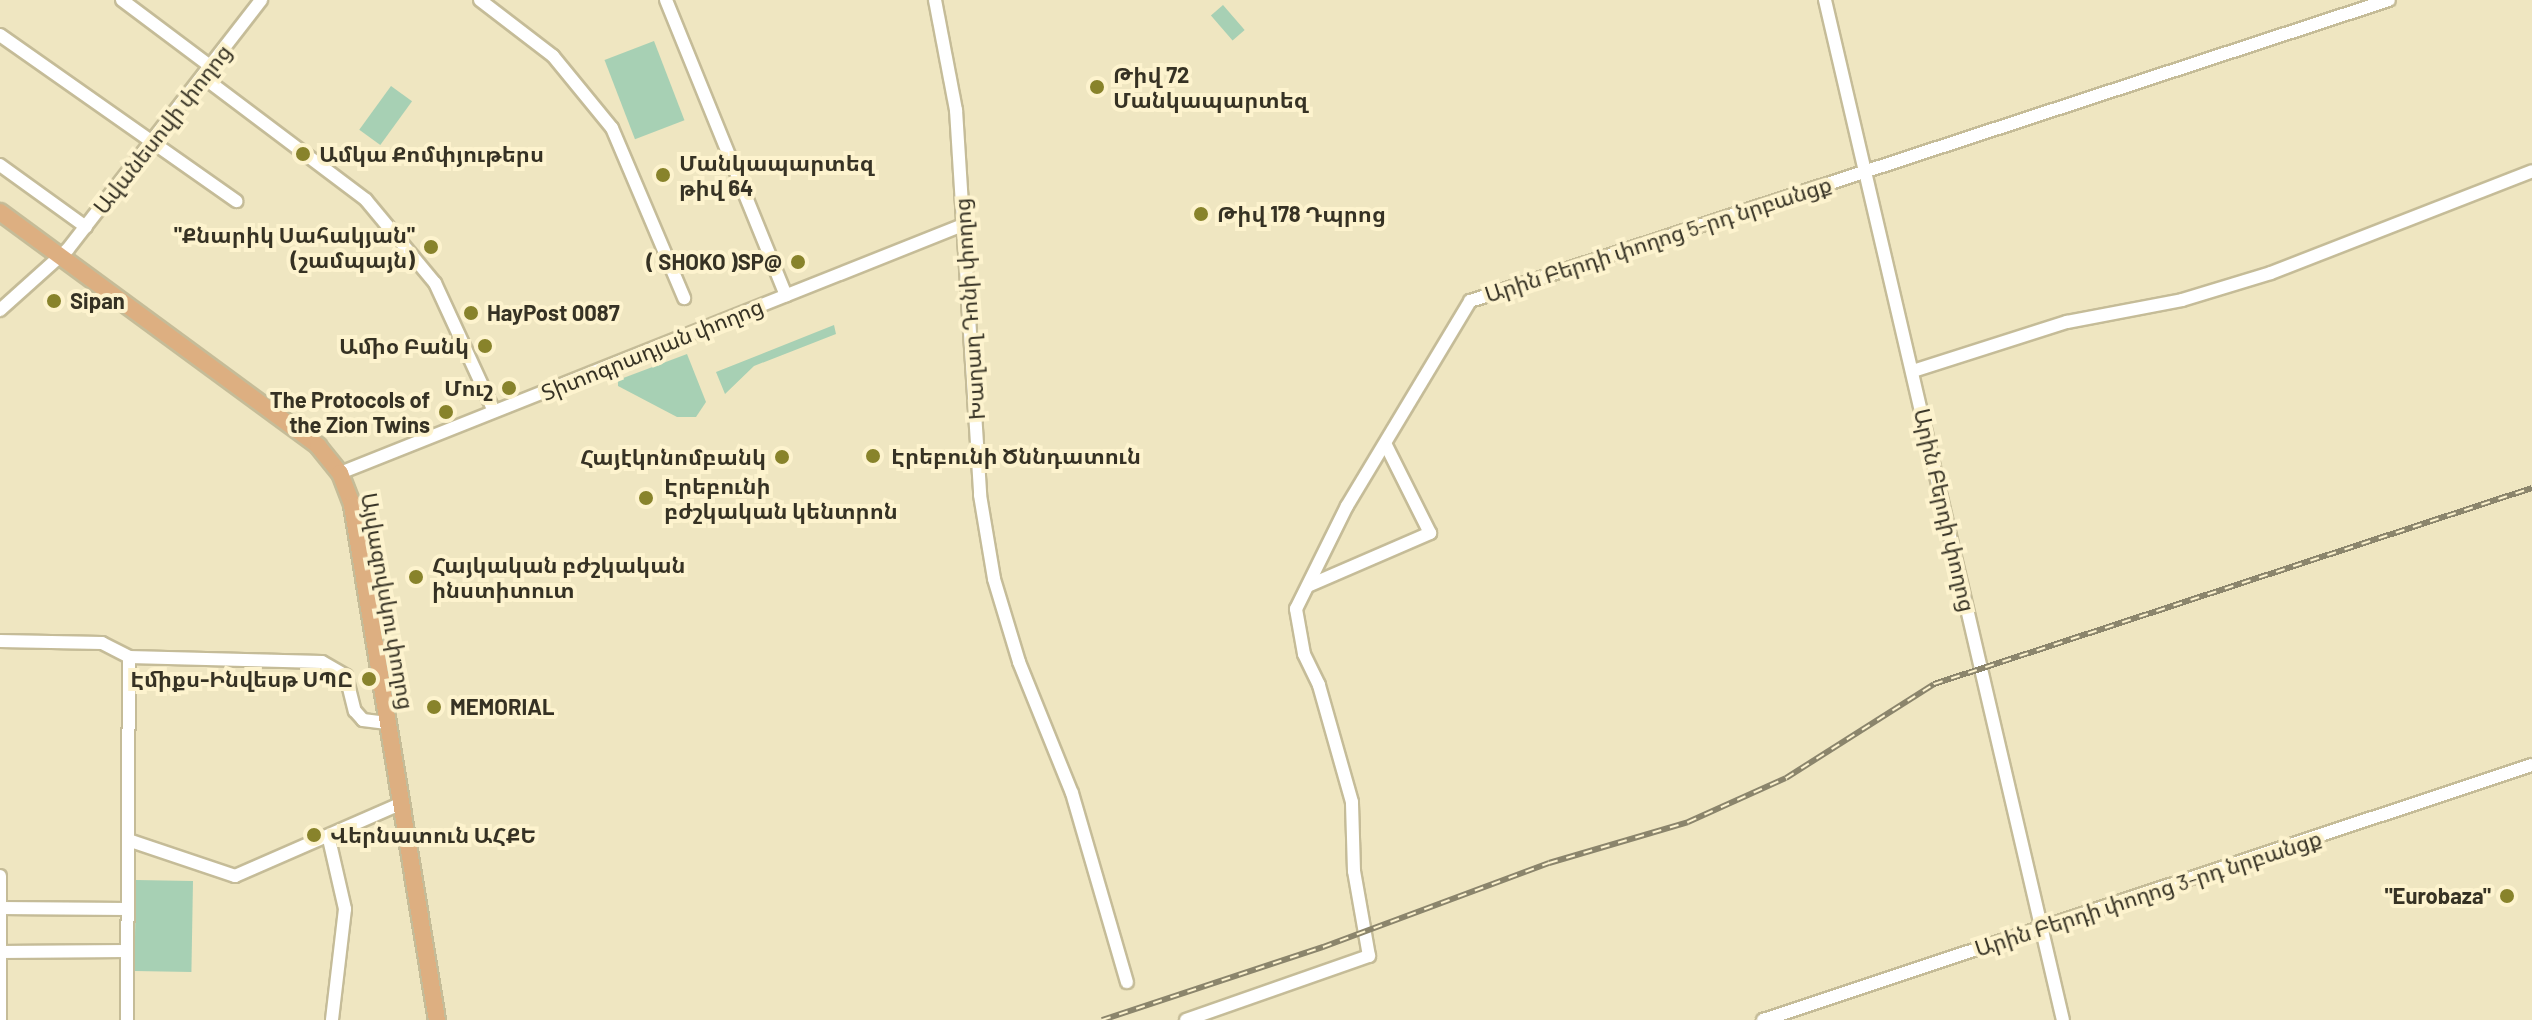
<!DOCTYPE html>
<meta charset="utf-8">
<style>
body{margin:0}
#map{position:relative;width:2532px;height:1020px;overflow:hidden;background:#efe6c1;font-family:Barlow,"Noto Sans Armenian",sans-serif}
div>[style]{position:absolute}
.green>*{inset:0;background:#a7d0b4;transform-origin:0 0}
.roads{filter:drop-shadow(2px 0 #c5bc98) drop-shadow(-2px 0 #c5bc98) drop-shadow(0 2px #c5bc98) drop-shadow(0 -2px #c5bc98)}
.minor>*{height:12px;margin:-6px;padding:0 6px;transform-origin:6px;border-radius:6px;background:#fff}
.major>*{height:16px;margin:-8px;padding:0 8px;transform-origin:8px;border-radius:8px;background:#ddaf81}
.rail>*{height:6px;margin-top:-3px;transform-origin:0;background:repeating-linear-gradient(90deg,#fdf3ce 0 9px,#8b856c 0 18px);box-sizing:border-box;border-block:2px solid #8b856c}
.dots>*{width:22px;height:22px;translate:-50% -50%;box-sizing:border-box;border:4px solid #fdf3ce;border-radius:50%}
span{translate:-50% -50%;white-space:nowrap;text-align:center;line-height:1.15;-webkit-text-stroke:8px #fdf3ce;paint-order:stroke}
.poi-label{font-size:22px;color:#363224;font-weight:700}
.left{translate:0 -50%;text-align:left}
.right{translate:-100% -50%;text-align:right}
.street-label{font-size:22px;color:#363224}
</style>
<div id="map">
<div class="green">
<div style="left:1223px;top:5px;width:33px;height:16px;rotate:49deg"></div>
<div style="left:654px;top:41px;width:85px;height:53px;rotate:69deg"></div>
<div style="left:391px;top:86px;width:26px;height:54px;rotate:36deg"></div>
<div style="clip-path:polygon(834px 325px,836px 334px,754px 366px,725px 394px,716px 372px)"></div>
<div style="clip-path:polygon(687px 354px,706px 402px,696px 417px,677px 417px,618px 386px,618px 380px)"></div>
<div style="left:136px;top:880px;width:57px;height:91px;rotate:1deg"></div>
</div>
<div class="roads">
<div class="minor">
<div style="left:122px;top:0;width:110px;rotate:36.9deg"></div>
<div style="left:480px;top:0;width:92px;rotate:37.5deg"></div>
<div style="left:553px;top:56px;width:93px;rotate:50.7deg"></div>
<div style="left:612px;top:128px;width:185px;rotate:67deg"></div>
<div style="left:666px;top:0;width:319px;rotate:67.9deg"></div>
<div style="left:935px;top:0;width:112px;rotate:79.2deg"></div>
<div style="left:956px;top:110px;width:386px;rotate:86.4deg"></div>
<div style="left:980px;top:495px;width:85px;rotate:80.5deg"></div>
<div style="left:994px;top:579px;width:87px;rotate:73.2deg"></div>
<div style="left:1019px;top:662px;width:141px;rotate:68deg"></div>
<div style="left:1072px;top:793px;width:197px;rotate:73.8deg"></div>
<div style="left:1825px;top:0;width:1047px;rotate:76.87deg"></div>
<div style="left:0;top:35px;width:289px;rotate:35.1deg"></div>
<div style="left:203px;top:77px;width:204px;rotate:37deg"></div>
<div style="left:366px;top:200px;width:108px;rotate:50.3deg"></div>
<div style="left:435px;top:283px;width:141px;rotate:65.3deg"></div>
<div style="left:0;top:165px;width:106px;rotate:35.8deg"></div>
<div style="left:0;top:310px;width:91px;rotate:-41.9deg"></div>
<div style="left:68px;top:249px;width:315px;rotate:-52.2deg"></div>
<div style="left:1913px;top:371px;width:162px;rotate:-17.7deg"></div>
<div style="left:2067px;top:322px;width:117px;rotate:-10.8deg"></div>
<div style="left:2182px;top:300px;width:93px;rotate:-16.9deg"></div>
<div style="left:2271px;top:273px;width:280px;rotate:-21.3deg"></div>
<div style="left:340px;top:473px;width:671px;rotate:-21.71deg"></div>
<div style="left:1310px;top:585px;width:131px;rotate:-23.4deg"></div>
<div style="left:1430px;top:533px;width:98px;rotate:-116.6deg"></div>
<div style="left:0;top:641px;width:102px;rotate:1.1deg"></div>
<div style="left:102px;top:643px;width:30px;rotate:27deg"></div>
<div style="left:129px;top:657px;width:193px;rotate:1.5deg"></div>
<div style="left:322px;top:662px;width:28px;rotate:30deg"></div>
<div style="left:346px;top:676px;width:36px;rotate:76deg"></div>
<div style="left:355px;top:711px;width:12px;rotate:48deg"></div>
<div style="left:363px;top:720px;width:24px;rotate:7deg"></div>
<div style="left:329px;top:839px;width:72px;rotate:77.1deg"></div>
<div style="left:345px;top:909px;width:112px;rotate:96.7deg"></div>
<div style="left:128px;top:840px;width:113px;rotate:18.6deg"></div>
<div style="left:235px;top:876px;width:180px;rotate:-23.6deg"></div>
<div style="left:0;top:876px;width:144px;rotate:90deg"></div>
<div style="left:0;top:908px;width:127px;rotate:0.5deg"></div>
<div style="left:0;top:952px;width:127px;rotate:-0.5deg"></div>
<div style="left:127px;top:1020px;width:363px;rotate:-89.7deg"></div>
<div style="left:1186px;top:1020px;width:194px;rotate:-19.3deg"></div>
<div style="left:1369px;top:956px;width:86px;rotate:-100deg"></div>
<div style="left:1354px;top:871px;width:69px;rotate:-91.7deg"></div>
<div style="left:1352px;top:802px;width:122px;rotate:-105.8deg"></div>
<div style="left:1319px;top:685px;width:34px;rotate:-116deg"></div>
<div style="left:1304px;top:654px;width:46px;rotate:-100.1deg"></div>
<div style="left:1296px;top:609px;width:115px;rotate:-63.7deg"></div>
<div style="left:1347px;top:506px;width:239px;rotate:-59deg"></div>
<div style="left:1470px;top:301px;width:967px;rotate:-18.14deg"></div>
<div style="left:1763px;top:1020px;width:810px;rotate:-18.35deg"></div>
</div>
<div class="major">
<div style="left:0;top:212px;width:395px;rotate:36.3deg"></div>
<div style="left:318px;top:446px;width:35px;rotate:51deg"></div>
<div style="left:340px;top:473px;width:34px;rotate:69deg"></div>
<div style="left:352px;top:505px;width:522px;rotate:80.63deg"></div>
</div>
</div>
<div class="rail">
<div style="left:1102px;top:1020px;width:233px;rotate:-18.3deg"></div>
<div style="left:1323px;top:947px;width:241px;rotate:-20.4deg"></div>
<div style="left:1549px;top:863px;width:145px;rotate:-16.4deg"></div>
<div style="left:1688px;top:822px;width:107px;rotate:-24.2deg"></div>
<div style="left:1786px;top:778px;width:175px;rotate:-32.4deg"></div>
<div style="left:1934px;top:684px;width:629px;rotate:-18.15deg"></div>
</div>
<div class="dots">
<div style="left:1097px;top:87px;background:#88832b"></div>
<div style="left:303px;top:154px;background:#88832b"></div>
<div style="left:663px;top:175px;background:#88832b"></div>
<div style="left:1201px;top:214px;background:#88832b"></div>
<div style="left:431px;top:247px;background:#88832b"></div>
<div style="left:798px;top:262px;background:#88832b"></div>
<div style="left:54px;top:301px;background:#88832b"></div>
<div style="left:471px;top:313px;background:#88832b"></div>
<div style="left:485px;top:346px;background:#88832b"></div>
<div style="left:509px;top:388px;background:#88832b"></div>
<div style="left:446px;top:412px;background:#88832b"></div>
<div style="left:873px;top:456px;background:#88832b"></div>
<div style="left:782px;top:457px;background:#88832b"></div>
<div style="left:646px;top:498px;background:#88832b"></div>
<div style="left:416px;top:577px;background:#88832b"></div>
<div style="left:369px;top:679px;background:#88832b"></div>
<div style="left:434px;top:707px;background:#88832b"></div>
<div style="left:314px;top:835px;background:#88832b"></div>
<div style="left:2507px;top:896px;background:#88832b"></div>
</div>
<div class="poi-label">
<span class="left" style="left:1113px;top:87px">Թիվ 72<br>Մանկապարտեզ</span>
<span class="left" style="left:319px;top:154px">Ամկա Քոմփյութերս</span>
<span class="left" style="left:679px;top:175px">Մանկապարտեզ<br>թիվ 64</span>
<span class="left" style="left:1217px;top:214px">Թիվ 178 Դպրոց</span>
<span class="right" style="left:415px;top:247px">"Քնարիկ Սահակյան"<br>(շամպայն)</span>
<span class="right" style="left:782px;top:262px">( SHOKO )SP@</span>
<span class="left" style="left:70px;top:301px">Sipan</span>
<span class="left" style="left:487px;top:313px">HayPost 0087</span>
<span class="right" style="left:469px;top:346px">Ամիօ Բանկ</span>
<span class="right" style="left:493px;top:388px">Մուշ</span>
<span class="right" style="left:430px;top:412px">The Protocols of<br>the Zion Twins</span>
<span class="left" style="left:891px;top:456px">Էրեբունի Ծննդատուն</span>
<span class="right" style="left:766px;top:457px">Հայէկոնոմբանկ</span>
<span class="left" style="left:664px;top:498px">Էրեբունի<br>բժշկական կենտրոն</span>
<span class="left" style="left:432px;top:577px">Հայկական բժշկական<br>ինստիտուտ</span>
<span class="right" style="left:353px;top:679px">Էմիքս-Ինվեսթ ՍՊԸ</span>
<span class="left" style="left:450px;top:707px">MEMORIAL</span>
<span class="left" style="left:330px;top:835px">Վերնատուն ԱՀՔԵ</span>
<span class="right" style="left:2491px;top:896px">"Eurobaza"</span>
</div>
<div class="street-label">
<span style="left:162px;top:129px;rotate:-52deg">Ավանեսովի փողոց</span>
<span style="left:1658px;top:239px;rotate:-18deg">Արին Բերդի փողոց 5-րդ նրբանցք</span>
<span style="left:969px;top:309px;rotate:-94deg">Խաղաղ Դոնի փողոց</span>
<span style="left:652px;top:349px;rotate:-22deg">Տիտոգրադյան փողոց</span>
<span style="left:1945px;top:510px;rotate:77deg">Արին Բերդի փողոց</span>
<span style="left:388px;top:601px;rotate:80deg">Այվազովսկու փողոց</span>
<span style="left:2148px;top:893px;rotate:-18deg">Արին Բերդի փողոց 3-րդ նրբանցք</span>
</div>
</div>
